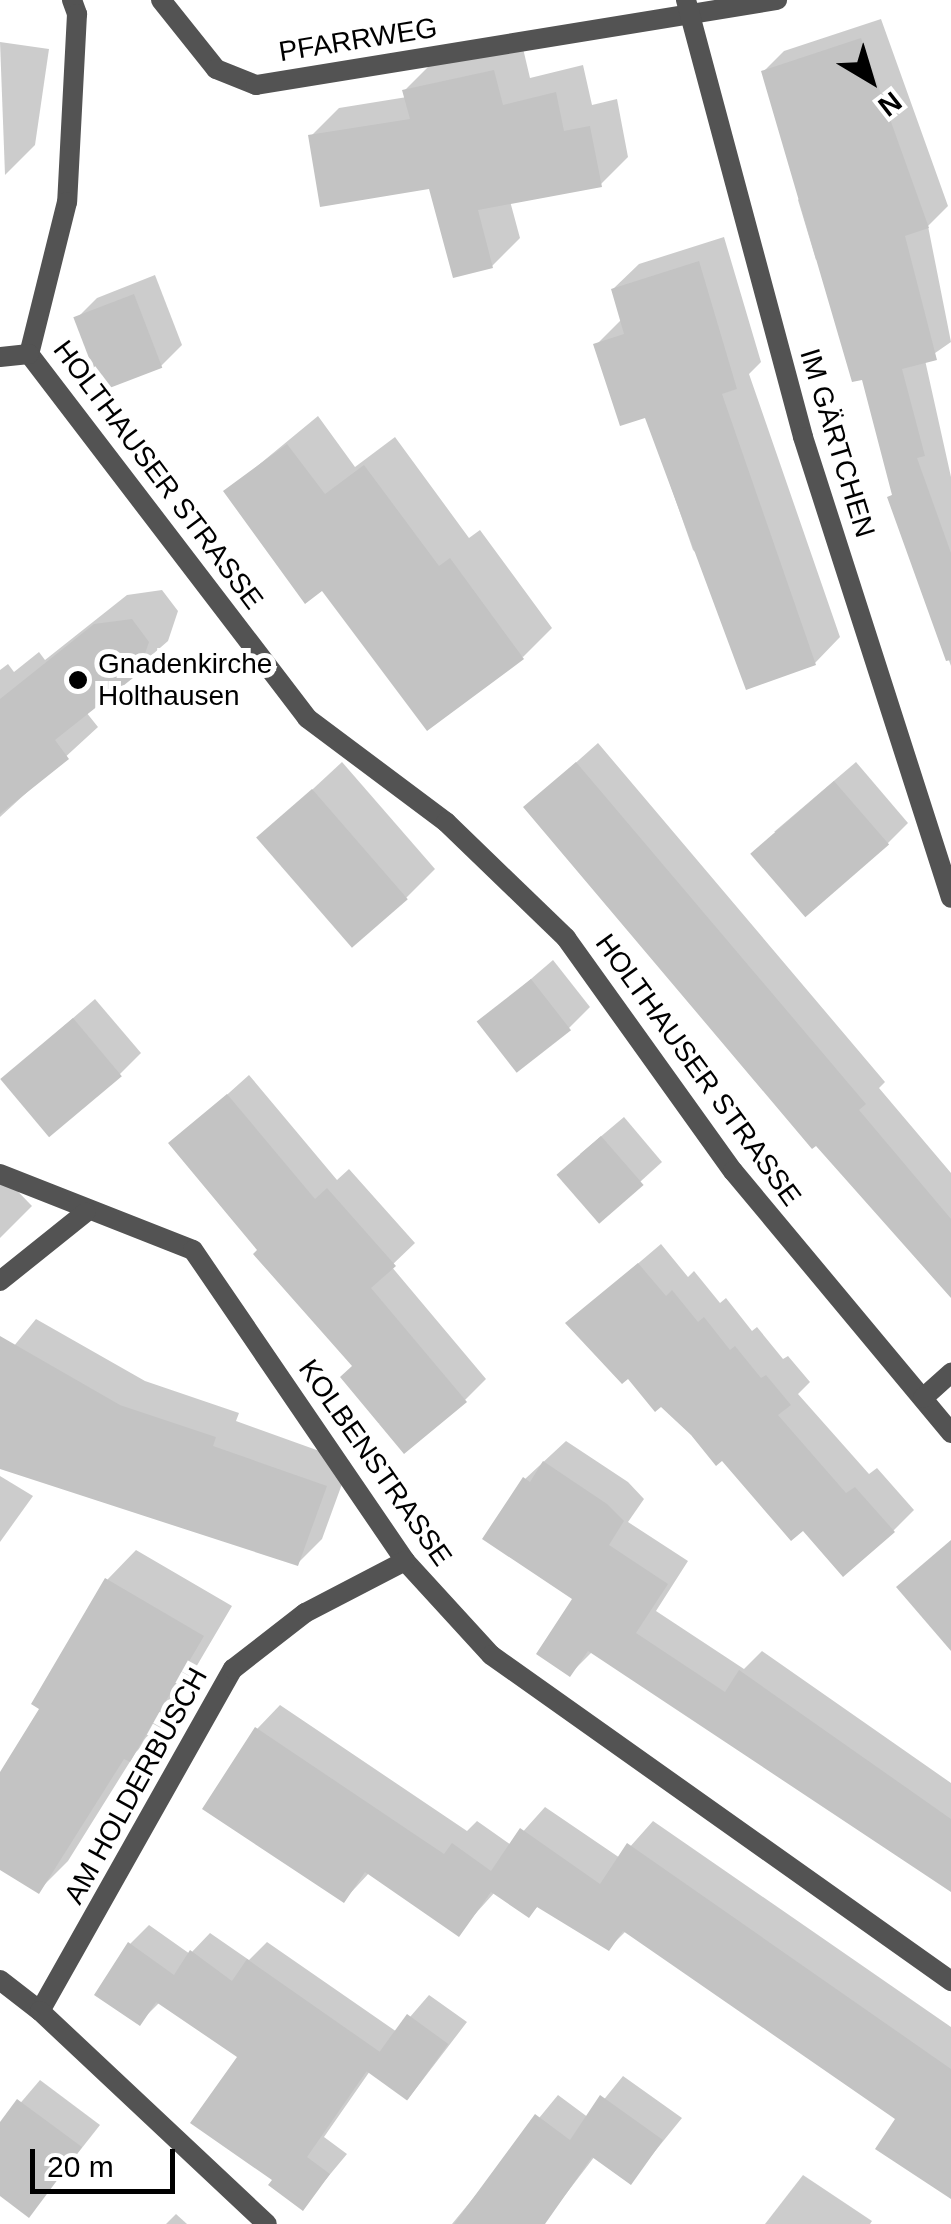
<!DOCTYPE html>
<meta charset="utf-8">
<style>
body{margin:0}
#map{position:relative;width:951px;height:2224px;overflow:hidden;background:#fff;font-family:Helvetica,sans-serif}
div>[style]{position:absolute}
.shadow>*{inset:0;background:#0003}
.building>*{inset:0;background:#c3c3c3;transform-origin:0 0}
.minor>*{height:20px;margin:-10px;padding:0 10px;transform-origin:10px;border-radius:10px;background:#535353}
.dots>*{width:28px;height:28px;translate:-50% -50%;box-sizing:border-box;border:5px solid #fff;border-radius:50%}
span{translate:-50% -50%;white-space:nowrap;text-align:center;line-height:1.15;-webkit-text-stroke:10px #fff;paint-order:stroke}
.street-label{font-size:28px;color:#000}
.poi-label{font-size:28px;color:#000}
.left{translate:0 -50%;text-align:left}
.north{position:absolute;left:821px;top:30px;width:100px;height:100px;-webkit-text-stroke:8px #fff;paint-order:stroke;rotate:142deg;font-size:28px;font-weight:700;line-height:40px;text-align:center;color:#000}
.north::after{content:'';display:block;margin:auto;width:35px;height:45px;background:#000;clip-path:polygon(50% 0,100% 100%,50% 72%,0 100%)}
.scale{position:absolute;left:30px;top:2149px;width:145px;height:45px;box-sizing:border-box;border:5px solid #000;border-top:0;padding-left:12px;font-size:30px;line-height:35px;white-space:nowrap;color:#000;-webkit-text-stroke:8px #fff;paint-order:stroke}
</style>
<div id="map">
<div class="shadow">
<div style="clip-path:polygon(881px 19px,948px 206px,928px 226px,951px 342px,925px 360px,951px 477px,951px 666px,890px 497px,894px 493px,864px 377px,823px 258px,816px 260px,798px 200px,803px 194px,764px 71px,784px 51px)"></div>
<div style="clip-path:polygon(0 42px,49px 49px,35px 145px,5px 175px)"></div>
<div style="clip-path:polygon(522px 44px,530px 78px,583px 65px,592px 105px,617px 99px,628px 157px,600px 185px,510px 201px,520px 238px,492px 266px,431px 186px,311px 136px,339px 108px,407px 97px,405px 90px,433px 62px)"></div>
<div style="clip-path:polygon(724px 237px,761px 362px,749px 374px,840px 637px,815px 663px,693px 550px,646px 415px,596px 345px,622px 319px,613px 289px,639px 264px)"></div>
<div style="clip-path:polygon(155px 275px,182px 345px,161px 366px,76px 319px,97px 298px)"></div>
<div style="clip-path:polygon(318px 416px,355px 467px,395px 437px,469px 538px,480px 530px,552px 628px,523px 657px,323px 588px,226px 492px)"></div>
<div style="clip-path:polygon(162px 590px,178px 611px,168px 641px,86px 712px,98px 727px,0 817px,0 670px,8px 664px,14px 672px,39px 652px,45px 660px,127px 595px)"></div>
<div style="clip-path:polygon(598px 743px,885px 1082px,879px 1088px,951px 1173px,951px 1289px,526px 807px)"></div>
<div style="clip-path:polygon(342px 762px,435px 869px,406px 898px,259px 839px)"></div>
<div style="clip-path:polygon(856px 762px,908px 823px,887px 844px,774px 832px)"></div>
<div style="clip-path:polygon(553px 960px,590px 1007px,569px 1028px,481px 1022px)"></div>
<div style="clip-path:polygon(95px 999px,141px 1053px,120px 1074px,3px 1079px)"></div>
<div style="clip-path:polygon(249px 1075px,337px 1180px,349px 1169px,415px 1243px,391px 1266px,486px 1379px,465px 1400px,355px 1365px,172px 1144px)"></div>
<div style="clip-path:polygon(624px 1117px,662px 1162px,598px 1220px,580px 1154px)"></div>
<div style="clip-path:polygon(0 1173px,32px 1206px,0 1238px)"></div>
<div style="clip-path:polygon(661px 1244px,688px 1277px,694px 1271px,720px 1303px,726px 1298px,752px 1331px,757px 1327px,783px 1359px,788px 1356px,810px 1382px,798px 1394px,869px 1474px,877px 1468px,914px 1510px,893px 1531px,804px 1528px,568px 1323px)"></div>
<div style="clip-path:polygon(36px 1319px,145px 1381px,239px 1413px,236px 1421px,350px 1462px,322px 1539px,297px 1564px,0 1466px,0 1363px)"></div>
<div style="clip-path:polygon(566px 1441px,628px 1482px,644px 1499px,628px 1522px,688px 1561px,656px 1611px,744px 1669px,762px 1651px,951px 1783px,951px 1888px,593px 1651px,570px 1674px,575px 1598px,525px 1479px)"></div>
<div style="clip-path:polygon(0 1476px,33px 1496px,0 1542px)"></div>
<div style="clip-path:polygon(136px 1550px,232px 1606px,159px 1730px,136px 1752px,68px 1861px,38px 1891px,0 1867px,0 1776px,43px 1708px,107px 1580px)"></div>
<div style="clip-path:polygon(280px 1705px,467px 1831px,477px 1821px,511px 1845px,545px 1807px,620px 1858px,653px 1821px,951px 2027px,951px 2196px,899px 2119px,626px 1931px,609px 1948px,539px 1905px,529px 1915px,495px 1892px,458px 1933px,370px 1872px,344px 1900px,257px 1729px)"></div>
<div style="clip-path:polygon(149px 1925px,190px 1954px,210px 1933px,249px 1960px,267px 1942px,397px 2032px,429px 1995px,467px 2022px,408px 2099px,370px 2071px,324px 2137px,347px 2154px,302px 2208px,275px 2179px,240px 2056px,160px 2002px,140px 2022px,130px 1944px)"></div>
<div style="clip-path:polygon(623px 2076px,682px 2118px,630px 2182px,595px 2156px,543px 2224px,452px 2224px,558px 2095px,589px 2118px)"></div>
<div style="clip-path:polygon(40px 2080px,100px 2125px,29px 2215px,0 2193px,0 2127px)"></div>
<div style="clip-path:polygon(803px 2175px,872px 2221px,870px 2224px,765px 2224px)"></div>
<div style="clip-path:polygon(176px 2214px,187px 2224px,166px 2224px)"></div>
</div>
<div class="building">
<div style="clip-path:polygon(861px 38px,929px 228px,905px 236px,937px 360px,902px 369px,925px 456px,917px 458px,951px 553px,951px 660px,946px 661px,887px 497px,892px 495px,862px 380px,852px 382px,761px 71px)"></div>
<div style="clip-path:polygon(494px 70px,503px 105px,556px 92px,564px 131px,590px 126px,602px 187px,478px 210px,493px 268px,453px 278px,429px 189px,320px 207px,308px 135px,410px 119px,402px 90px)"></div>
<div style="clip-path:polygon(699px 261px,737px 389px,722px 394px,816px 665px,746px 690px,645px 418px,620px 426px,593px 344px,624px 334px,611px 289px)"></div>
<div style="left:134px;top:294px;width:79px;height:65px;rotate:69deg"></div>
<div style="clip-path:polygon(287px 444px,325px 494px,364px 465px,439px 566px,450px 558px,524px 659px,427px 731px,322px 591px,305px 604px,223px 491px)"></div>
<div style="clip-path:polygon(132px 619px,149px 642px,138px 674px,55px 740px,69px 759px,0 814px,0 699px,94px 624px)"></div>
<div style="clip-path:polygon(576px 762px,866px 1104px,859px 1110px,951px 1219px,951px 1298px,816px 1146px,812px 1149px,523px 807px)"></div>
<div style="left:834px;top:781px;width:84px;height:111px;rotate:49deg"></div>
<div style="left:312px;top:789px;width:146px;height:74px;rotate:49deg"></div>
<div style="left:531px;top:979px;width:65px;height:69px;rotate:52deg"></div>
<div style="left:73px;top:1018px;width:76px;height:95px;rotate:50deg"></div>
<div style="clip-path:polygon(227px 1094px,315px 1199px,327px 1188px,396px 1266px,371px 1288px,467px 1402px,404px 1454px,340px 1377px,352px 1366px,253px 1254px,257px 1250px,168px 1143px)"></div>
<div style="left:601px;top:1136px;width:65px;height:59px;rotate:49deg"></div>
<div style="clip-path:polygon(638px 1263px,666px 1296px,672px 1290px,698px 1322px,704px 1317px,730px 1350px,735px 1346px,761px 1378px,766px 1375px,791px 1405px,778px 1415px,846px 1493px,855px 1487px,895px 1532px,843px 1577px,803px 1531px,791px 1541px,722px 1461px,716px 1466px,691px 1435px,661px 1407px,655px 1412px,628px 1379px,622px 1384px,565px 1323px)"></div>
<div style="clip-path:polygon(0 1336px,120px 1405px,216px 1437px,213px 1446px,327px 1486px,298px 1566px,0 1469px)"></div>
<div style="clip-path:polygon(543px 1461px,607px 1504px,624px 1521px,609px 1545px,668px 1584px,636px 1633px,725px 1692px,739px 1670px,951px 1819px,951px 1892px,588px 1651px,570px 1677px,536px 1654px,572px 1599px,482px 1539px,523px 1477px,530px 1482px)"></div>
<div style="clip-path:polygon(951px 1540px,951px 1651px,896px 1587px)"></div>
<div style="clip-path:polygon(105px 1578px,204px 1636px,130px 1762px,124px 1759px,39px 1894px,0 1870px,0 1772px,39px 1709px,31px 1704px)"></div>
<div style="clip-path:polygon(255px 1727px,444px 1854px,452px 1843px,491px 1871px,520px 1828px,600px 1884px,627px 1843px,951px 2069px,951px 2199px,875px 2149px,895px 2119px,623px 1931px,609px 1951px,537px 1907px,529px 1918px,491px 1892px,459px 1937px,365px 1872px,344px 1903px,202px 1809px)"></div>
<div style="clip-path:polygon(128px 1942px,174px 1975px,190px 1950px,232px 1981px,247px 1959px,380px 2052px,307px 2157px,330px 2174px,303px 2211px,268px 2185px,272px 2180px,190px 2123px,237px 2057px,156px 2002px,172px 1979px,140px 2026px,94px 1995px)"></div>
<div style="left:407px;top:2014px;width:51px;height:70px;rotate:36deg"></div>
<div style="clip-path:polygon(600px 2095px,663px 2140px,631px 2185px,592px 2157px,545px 2224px,454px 2224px,535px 2114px,570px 2140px)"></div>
<div style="clip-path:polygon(17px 2099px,82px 2147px,29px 2218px,0 2196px,0 2122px)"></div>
</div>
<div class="minor">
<div style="left:72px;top:0;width:15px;rotate:70deg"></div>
<div style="left:77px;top:14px;width:188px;rotate:93deg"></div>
<div style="left:67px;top:202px;width:157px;rotate:104deg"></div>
<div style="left:29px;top:354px;width:458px;rotate:52.6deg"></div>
<div style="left:307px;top:718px;width:174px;rotate:36.8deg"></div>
<div style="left:446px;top:822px;width:167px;rotate:44deg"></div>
<div style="left:566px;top:938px;width:287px;rotate:54.4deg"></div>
<div style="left:733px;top:1171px;width:341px;rotate:50.2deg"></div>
<div style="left:161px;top:0;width:88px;rotate:51.4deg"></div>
<div style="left:216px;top:69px;width:43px;rotate:21.8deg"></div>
<div style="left:256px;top:85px;width:528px;rotate:-9.27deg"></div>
<div style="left:686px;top:0;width:452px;rotate:75deg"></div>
<div style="left:803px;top:437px;width:484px;rotate:72.2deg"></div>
<div style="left:0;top:357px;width:29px;rotate:-6deg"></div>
<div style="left:0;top:1174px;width:207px;rotate:21.5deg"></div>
<div style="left:193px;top:1250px;width:376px;rotate:55.7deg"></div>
<div style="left:405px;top:1561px;width:127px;rotate:47.5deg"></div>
<div style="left:491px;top:1655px;width:564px;rotate:35.33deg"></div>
<div style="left:0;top:1281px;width:110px;rotate:-38.7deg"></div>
<div style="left:923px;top:1398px;width:38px;rotate:-42deg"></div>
<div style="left:0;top:1980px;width:51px;rotate:37.8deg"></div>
<div style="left:40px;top:2011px;width:393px;rotate:-60.6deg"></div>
<div style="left:233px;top:1669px;width:91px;rotate:-37.9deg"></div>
<div style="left:305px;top:1613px;width:113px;rotate:-27.5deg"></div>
<div style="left:40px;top:2011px;width:311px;rotate:43.2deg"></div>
</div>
<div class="dots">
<div style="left:78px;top:680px;background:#000"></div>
</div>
<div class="street-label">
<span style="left:358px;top:40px;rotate:-9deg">PFARRWEG</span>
<span style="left:837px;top:443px;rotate:73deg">IM GÄRTCHEN</span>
<span style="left:158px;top:475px;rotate:53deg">HOLTHAUSER STRASSE</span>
<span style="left:698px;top:1070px;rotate:54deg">HOLTHAUSER STRASSE</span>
<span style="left:375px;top:1463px;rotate:55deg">KOLBENSTRASSE</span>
<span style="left:136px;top:1786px;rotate:-61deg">AM HOLDERBUSCH</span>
</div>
<div class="poi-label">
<span class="left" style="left:98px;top:680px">Gnadenkirche<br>Holthausen</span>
</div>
<div class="north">N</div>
<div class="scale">20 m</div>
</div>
